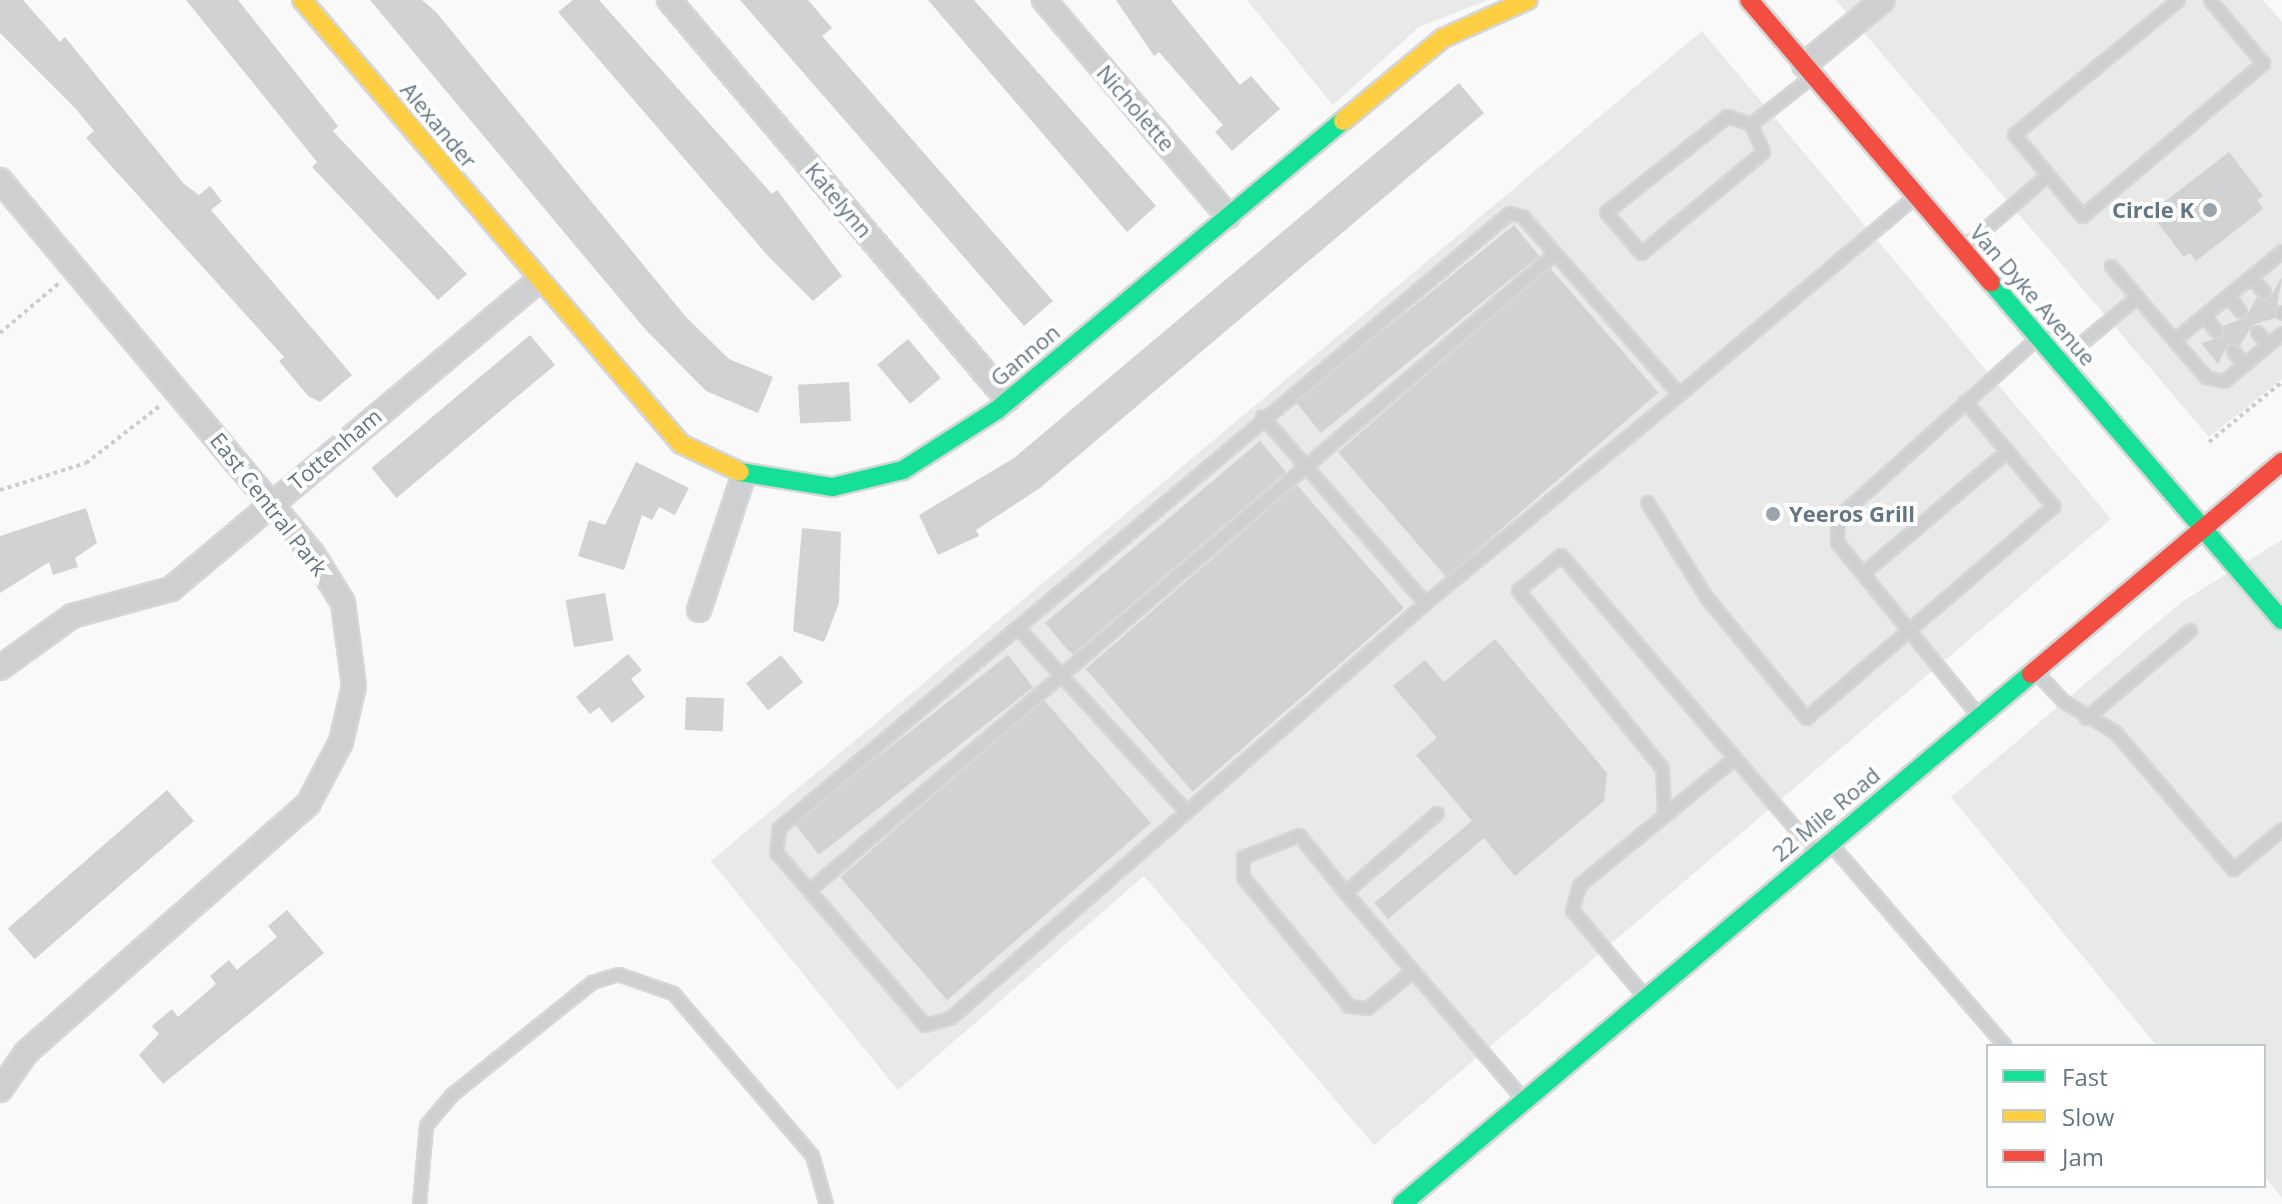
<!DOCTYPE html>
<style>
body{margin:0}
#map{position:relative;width:2282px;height:1204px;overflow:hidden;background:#f9f9f9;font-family:"Open Sans",sans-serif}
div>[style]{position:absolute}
.built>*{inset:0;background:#e8e9e9}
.building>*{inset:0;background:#d0d2d3;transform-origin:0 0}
.path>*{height:4px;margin-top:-2px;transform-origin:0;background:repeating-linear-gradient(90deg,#cbcccd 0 4px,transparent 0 8px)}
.roads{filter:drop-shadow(2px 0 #d5d6d7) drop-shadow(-2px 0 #d5d6d7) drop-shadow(0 2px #d5d6d7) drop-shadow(0 -2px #d5d6d7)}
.lane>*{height:11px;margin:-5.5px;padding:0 5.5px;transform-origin:5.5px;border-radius:5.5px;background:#cecfd0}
.street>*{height:22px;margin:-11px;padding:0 11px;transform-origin:11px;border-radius:11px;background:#cecfd0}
.fast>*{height:18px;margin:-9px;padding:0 9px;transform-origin:9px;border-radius:9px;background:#16e098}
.slow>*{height:18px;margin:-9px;padding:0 9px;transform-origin:9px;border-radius:9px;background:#ffcf43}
.jam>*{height:18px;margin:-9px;padding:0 9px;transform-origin:9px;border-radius:9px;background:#f24e42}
.dots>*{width:22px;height:22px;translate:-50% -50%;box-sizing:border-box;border:4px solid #fff;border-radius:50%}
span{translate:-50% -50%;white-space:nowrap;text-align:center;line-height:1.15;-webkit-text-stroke:8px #fff;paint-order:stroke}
.street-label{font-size:22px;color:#657683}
.poi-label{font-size:22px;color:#657683;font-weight:700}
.right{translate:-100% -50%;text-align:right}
.left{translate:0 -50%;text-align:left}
.legend{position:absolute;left:1986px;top:1044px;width:280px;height:144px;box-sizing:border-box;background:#fff;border:2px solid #c1c8cd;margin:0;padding:10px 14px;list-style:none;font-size:24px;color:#657683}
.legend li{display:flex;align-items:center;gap:16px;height:40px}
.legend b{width:40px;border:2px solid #c1c8cd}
</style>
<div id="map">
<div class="built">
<div style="clip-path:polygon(1247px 0,1488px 0,1419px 27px,1333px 105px)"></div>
<div style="clip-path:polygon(1836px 0,2263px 0,2282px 22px,2282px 379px,2209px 437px)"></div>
<div style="clip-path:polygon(1702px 31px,2111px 519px,1374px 1145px,1144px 876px,898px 1090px,711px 861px)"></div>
<div style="clip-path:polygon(2282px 540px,2282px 1198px,2264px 1176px,2264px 1046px,2157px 1046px,1951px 797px,2183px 601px)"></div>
</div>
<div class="building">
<div style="clip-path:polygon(0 0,23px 0,60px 42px,65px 37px,184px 184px,199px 195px,210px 186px,222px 201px,211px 210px,352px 375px,320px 402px,308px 396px,279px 361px,284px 357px,86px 138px,94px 131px,75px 108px,0 33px)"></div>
<div style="clip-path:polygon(186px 0,238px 0,338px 126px,333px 131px,467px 274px,438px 300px,312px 167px,317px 162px)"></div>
<div style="clip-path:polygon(370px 0,422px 0,436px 12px,686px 317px,729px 359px,773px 377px,758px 413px,706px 391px,645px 329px)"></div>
<div style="clip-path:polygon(573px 0,599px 0,772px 194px,777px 190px,842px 276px,813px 301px,768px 256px,558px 12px)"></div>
<div style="clip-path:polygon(740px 0,808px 0,832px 28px,822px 36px,1053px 301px,1024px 326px)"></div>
<div style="clip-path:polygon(928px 0,974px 0,1156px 206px,1127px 232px)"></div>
<div style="clip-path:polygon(1116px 0,1171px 0,1240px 85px,1251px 76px,1280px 109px,1232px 151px,1215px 132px,1223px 125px,1159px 52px,1154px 56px)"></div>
<div style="clip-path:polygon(1459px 83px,1484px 113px,1040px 488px,976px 530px,979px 536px,938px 555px,919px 515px,1014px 458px)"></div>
<div style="clip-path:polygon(2229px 152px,2263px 196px,2257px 200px,2263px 209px,2196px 261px,2190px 253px,2184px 257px,2150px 213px)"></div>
<div style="left:1514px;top:225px;width:40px;height:281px;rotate:51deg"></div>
<div style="left:1550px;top:268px;width:165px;height:281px;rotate:49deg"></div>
<div style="clip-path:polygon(2282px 277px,2275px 318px,2252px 325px,2240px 346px,2228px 344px,2218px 364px,2201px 343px,2222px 337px,2223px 326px,2246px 317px,2257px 297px,2269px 299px)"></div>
<div style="left:530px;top:335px;width:39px;height:207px;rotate:50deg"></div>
<div style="left:908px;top:339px;width:51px;height:40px;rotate:50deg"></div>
<div style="left:849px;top:382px;width:39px;height:51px;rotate:87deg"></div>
<div style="clip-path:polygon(1260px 441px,1286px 472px,1073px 654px,1067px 649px,1045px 623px)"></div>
<div style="clip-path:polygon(636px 462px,689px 488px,675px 515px,659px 507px,652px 520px,642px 515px,624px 570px,578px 556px,589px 520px,605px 525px)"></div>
<div style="left:1297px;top:485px;width:163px;height:280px;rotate:49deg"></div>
<div style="clip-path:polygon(86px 508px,97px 543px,75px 558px,78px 567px,53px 575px,49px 562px,0 593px,0 536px)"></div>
<div style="clip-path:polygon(802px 528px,841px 532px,839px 603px,824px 642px,793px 631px)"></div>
<div style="left:605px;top:593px;width:48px;height:40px;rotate:80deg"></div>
<div style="clip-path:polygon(1495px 639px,1607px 773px,1604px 801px,1515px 876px,1484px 838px,1388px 919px,1374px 903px,1472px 821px,1416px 755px,1437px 738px,1393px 686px,1425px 660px,1444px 682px)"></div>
<div style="clip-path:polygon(628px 654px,642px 670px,631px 679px,645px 697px,612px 723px,599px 707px,590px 714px,576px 697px)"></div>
<div style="left:781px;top:655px;width:35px;height:45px;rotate:51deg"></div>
<div style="left:1008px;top:655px;width:41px;height:272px;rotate:52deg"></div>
<div style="left:686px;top:697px;width:38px;height:33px;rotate:2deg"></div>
<div style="left:1044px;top:700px;width:163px;height:270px;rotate:49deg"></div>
<div style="left:167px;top:790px;width:41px;height:211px;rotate:49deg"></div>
<div style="clip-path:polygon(287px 910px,324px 953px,163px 1084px,139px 1055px,159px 1034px,152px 1026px,172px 1009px,178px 1017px,216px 984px,210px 976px,229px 960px,237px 970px,277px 937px,268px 926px)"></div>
</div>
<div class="path">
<div style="left:0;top:333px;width:77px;rotate:-40.3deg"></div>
<div style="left:2209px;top:442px;width:94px;rotate:-39.4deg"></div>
<div style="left:0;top:490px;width:90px;rotate:-17.4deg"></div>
<div style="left:86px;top:463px;width:95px;rotate:-37.7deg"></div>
</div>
<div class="roads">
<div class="lane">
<div style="left:2178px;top:0;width:212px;rotate:140.7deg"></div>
<div style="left:2014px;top:134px;width:107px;rotate:50.3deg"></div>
<div style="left:2082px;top:216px;width:237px;rotate:-40.2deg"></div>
<div style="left:2263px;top:63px;width:82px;rotate:-130.1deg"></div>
<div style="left:1727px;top:116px;width:25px;rotate:18deg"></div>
<div style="left:1751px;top:124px;width:30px;rotate:67deg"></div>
<div style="left:1763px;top:152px;width:158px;rotate:140.4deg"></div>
<div style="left:1641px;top:253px;width:54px;rotate:-130.5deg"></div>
<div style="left:1606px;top:212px;width:154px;rotate:-38.4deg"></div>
<div style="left:1751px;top:124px;width:78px;rotate:-38.2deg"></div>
<div style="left:1964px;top:247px;width:110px;rotate:-40.9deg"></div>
<div style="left:2111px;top:266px;width:40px;rotate:50deg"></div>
<div style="left:2251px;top:277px;width:20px;rotate:49deg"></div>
<div style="left:2228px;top:296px;width:19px;rotate:51deg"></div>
<div style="left:2281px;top:312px;width:1px;rotate:45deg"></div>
<div style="left:2204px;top:316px;width:19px;rotate:51deg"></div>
<div style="left:2257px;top:332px;width:17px;rotate:50deg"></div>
<div style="left:2174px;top:340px;width:49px;rotate:49.1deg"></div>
<div style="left:2206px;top:377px;width:18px;rotate:13deg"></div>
<div style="left:2224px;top:381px;width:75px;rotate:-39.6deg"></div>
<div style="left:2233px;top:351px;width:17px;rotate:50deg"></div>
<div style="left:2061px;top:360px;width:99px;rotate:-39.7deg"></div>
<div style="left:2137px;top:297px;width:57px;rotate:49.3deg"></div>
<div style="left:2174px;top:340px;width:140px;rotate:-39.5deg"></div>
<div style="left:1679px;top:394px;width:237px;rotate:-131.4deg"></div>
<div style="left:1522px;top:216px;width:13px;rotate:-167deg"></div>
<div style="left:1509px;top:213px;width:955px;rotate:139.89deg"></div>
<div style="left:779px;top:828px;width:24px;rotate:97deg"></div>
<div style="left:776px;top:852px;width:228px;rotate:49.3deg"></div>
<div style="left:925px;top:1025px;width:26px;rotate:-16deg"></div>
<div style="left:950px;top:1018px;width:631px;rotate:-41.14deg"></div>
<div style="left:1425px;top:603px;width:310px;rotate:-39.4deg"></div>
<div style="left:1665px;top:406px;width:326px;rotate:-40deg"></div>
<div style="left:1262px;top:416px;width:248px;rotate:48.9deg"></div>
<div style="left:1647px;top:502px;width:112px;rotate:58.2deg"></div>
<div style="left:1706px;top:597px;width:157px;rotate:50.4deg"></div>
<div style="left:1806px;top:718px;width:326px;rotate:-40.6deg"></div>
<div style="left:2053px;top:506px;width:137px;rotate:-130deg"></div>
<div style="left:1863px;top:573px;width:189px;rotate:-40.3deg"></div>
<div style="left:1018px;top:628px;width:246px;rotate:47.5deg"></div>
<div style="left:2037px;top:673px;width:38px;rotate:47deg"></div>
<div style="left:2063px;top:701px;width:61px;rotate:30.8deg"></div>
<div style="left:2115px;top:732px;width:181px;rotate:49.3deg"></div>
<div style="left:2233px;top:869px;width:63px;rotate:-39.2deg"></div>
<div style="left:1978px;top:715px;width:223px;rotate:-129.2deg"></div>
<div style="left:1837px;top:542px;width:25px;rotate:-88deg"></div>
<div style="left:1838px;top:517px;width:266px;rotate:-42deg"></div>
<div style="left:2086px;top:718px;width:136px;rotate:-40.2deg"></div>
<div style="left:1437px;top:813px;width:121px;rotate:139.3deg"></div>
<div style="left:1345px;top:892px;width:274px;rotate:49.3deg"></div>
<div style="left:1664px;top:815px;width:47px;rotate:-92.4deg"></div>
<div style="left:1662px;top:768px;width:229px;rotate:-129deg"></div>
<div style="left:1518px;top:590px;width:55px;rotate:-39.1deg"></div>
<div style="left:1561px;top:555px;width:392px;rotate:49.4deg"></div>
<div style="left:1830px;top:843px;width:268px;rotate:49.2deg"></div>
<div style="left:809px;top:890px;width:981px;rotate:-40.49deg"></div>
<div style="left:1345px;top:892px;width:73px;rotate:-128.9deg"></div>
<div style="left:1299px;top:835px;width:60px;rotate:158.6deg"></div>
<div style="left:1243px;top:857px;width:20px;rotate:90deg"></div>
<div style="left:1243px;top:877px;width:167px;rotate:50.6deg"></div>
<div style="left:1349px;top:1006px;width:18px;rotate:6deg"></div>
<div style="left:1367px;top:1008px;width:57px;rotate:-39.3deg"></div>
<div style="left:1645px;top:997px;width:114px;rotate:-130deg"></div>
<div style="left:1572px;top:910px;width:26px;rotate:-74deg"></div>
<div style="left:1579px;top:885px;width:199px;rotate:-39.3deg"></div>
<div style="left:419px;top:1204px;width:79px;rotate:-84.9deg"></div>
<div style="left:426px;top:1125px;width:39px;rotate:-50deg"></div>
<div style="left:451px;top:1095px;width:181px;rotate:-38.7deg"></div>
<div style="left:592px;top:982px;width:27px;rotate:-17deg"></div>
<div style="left:618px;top:974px;width:58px;rotate:19.1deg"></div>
<div style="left:673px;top:993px;width:213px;rotate:49.4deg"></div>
<div style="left:812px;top:1155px;width:51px;rotate:74.1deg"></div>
</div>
<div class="street">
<div style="left:669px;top:0;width:524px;rotate:49.72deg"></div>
<div style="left:1044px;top:0;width:284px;rotate:49.6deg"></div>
<div style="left:1804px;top:65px;width:102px;rotate:-39.4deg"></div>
<div style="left:0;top:180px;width:488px;rotate:50.1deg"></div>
<div style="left:313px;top:554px;width:57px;rotate:58.5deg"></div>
<div style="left:343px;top:603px;width:84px;rotate:82.5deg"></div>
<div style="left:354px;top:686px;width:57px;rotate:103.1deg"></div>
<div style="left:341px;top:742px;width:70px;rotate:118deg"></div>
<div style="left:308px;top:804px;width:376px;rotate:138.6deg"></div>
<div style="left:26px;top:1053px;width:45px;rotate:125.1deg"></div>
<div style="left:699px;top:610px;width:143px;rotate:-71.7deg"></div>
<div style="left:0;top:668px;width:89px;rotate:-35.8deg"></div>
<div style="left:72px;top:616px;width:103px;rotate:-15.3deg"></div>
<div style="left:171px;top:589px;width:479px;rotate:-40deg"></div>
</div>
<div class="fast">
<div style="left:1991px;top:282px;width:446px;rotate:49.3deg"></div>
<div style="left:740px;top:472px;width:94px;rotate:9.2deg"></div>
<div style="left:833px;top:487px;width:72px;rotate:-13.7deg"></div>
<div style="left:903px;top:470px;width:112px;rotate:-32.6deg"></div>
<div style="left:997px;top:410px;width:451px;rotate:-39.9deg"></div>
<div style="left:1402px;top:1204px;width:823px;rotate:-40.12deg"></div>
</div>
<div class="slow">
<div style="left:302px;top:0;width:584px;rotate:49.52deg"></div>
<div style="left:681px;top:444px;width:65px;rotate:25.4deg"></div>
<div style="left:1343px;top:121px;width:130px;rotate:-39.7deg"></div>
<div style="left:1443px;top:38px;width:93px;rotate:-24.1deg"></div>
</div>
<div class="jam">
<div style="left:1749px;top:0;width:372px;rotate:49.4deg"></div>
<div style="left:2031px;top:674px;width:329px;rotate:-40.2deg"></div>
</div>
</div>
<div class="dots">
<div style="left:2210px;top:210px;background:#99a4ac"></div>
<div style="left:1773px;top:514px;background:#99a4ac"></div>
</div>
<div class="street-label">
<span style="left:1136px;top:108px;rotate:49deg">Nicholette</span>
<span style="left:439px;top:125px;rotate:50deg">Alexander</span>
<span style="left:839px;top:200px;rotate:50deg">Katelynn</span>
<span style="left:2033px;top:295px;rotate:49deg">Van Dyke Avenue</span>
<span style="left:1025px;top:355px;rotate:-40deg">Gannon</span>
<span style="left:335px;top:449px;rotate:-40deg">Tottenham</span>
<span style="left:269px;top:504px;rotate:52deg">East Central Park</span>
<span style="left:1826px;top:814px;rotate:-40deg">22 Mile Road</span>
</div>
<div class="poi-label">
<span class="right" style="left:2194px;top:210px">Circle K</span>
<span class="left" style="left:1789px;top:514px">Yeeros Grill</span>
</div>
<ul class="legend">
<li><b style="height:10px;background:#16e098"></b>Fast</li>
<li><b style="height:10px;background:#ffcf43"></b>Slow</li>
<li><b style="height:10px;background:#f24e42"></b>Jam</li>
</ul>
</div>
